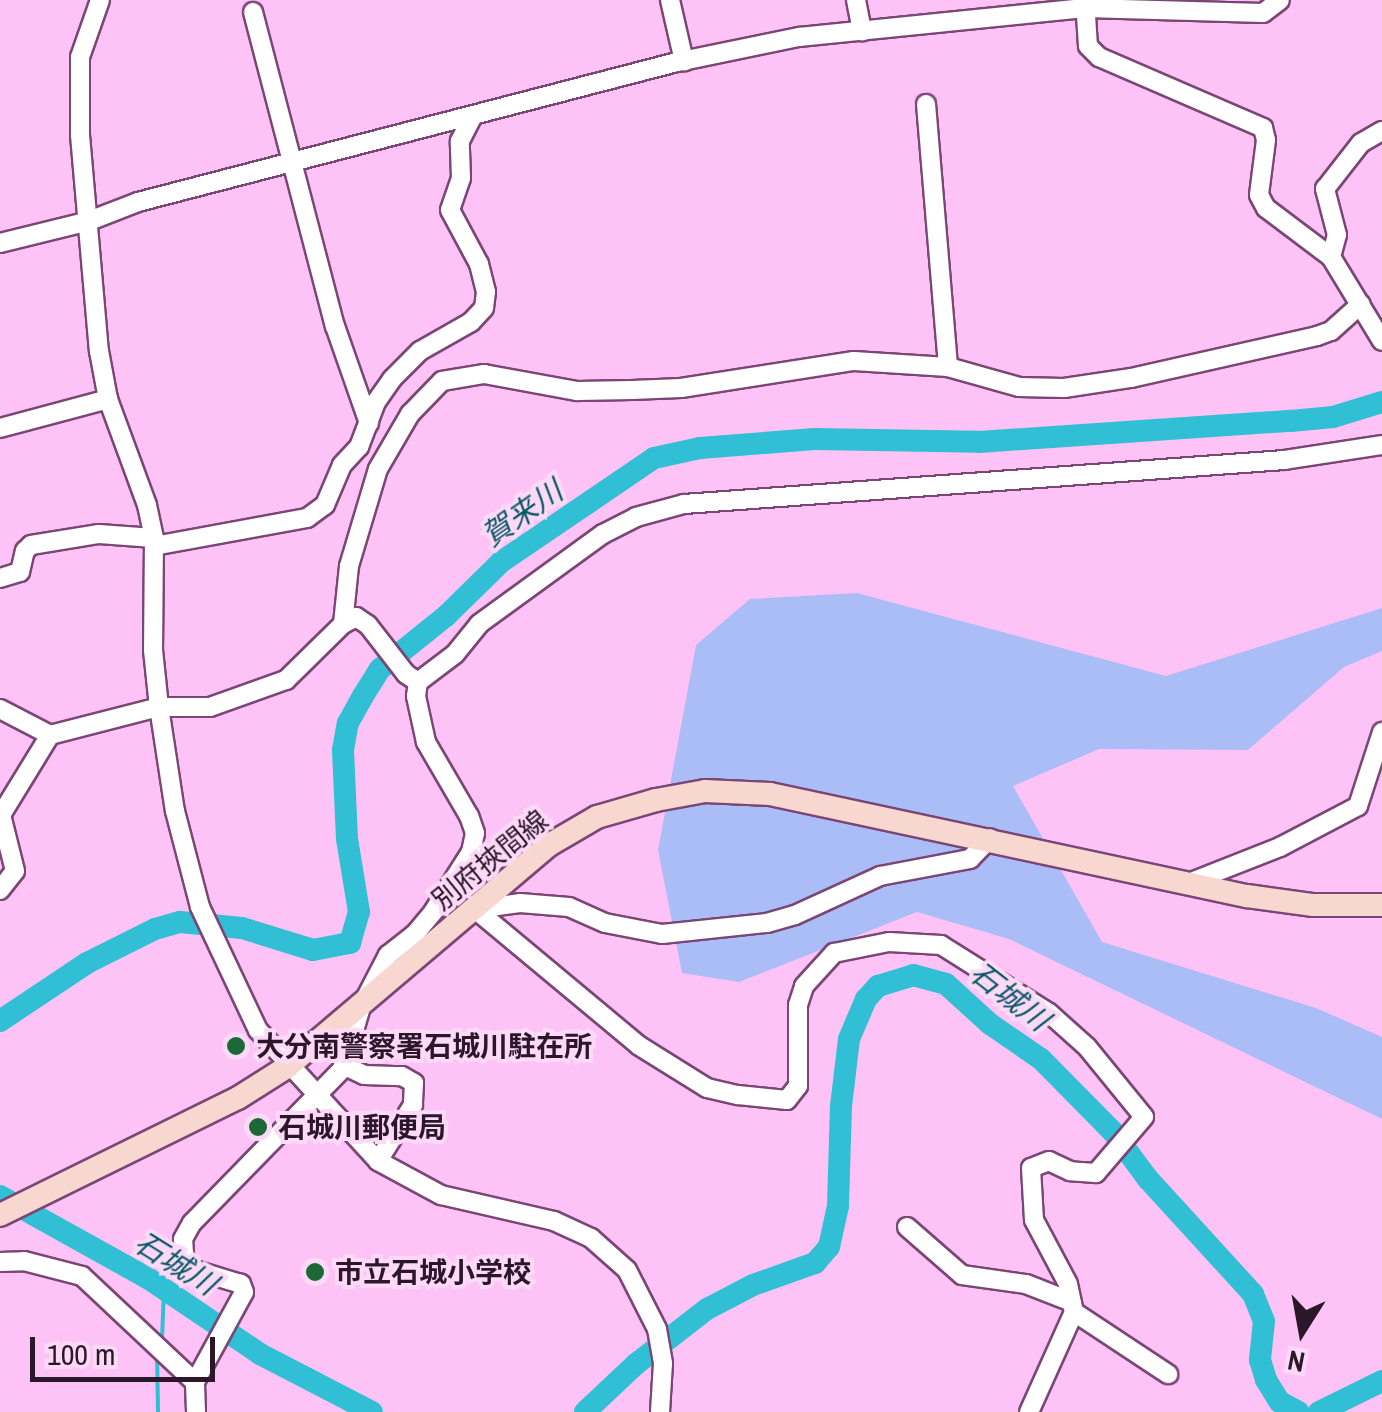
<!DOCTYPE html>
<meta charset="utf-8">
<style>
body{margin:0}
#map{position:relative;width:1382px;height:1412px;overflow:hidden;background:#fec3f6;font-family:"Archivo Narrow","Noto Sans JP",sans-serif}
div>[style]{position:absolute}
.green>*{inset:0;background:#abbdf7}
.stream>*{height:4px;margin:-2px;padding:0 2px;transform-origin:2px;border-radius:2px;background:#31bfd5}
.river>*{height:22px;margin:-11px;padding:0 11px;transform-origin:11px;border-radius:11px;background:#31bfd5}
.roads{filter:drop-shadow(2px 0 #7a4775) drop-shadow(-2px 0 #7a4775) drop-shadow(0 2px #7a4775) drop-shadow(0 -2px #7a4775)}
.minor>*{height:18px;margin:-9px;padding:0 9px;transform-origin:9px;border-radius:9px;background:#fff}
.major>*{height:22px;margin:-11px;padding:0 11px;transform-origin:11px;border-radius:11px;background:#f7d7d0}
.dots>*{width:28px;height:28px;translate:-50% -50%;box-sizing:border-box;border:5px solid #fdd9f8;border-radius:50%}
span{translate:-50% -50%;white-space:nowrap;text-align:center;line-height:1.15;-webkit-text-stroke:8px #fdd9f8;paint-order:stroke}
.street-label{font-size:28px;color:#2c172a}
.poi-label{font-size:28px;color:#2c172a;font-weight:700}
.left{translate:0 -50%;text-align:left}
.water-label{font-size:30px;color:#065763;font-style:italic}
.north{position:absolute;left:1252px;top:1282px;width:100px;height:100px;-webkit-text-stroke:8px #fdd9f8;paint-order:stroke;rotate:191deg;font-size:28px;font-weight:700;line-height:40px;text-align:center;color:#2c172a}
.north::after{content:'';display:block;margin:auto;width:35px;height:45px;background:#2c172a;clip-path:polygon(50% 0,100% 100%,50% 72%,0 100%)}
.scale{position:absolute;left:30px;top:1337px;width:185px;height:45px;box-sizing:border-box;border:5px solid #2c172a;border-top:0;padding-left:12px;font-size:30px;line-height:35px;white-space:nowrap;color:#2c172a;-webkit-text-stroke:8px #fdd9f8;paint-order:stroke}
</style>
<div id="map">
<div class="green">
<div style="clip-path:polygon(857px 593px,1166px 676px,1382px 608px,1382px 651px,1344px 667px,1248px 750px,1099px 749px,1013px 786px,1102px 942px,1316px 1008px,1382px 1037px,1382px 1119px,1009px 939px,917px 912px,739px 982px,682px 973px,658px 850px,696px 645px,750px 599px)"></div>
</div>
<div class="stream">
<div style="left:162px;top:1339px;width:50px;rotate:-87.7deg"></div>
<div style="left:157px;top:1353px;width:59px;rotate:89deg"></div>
</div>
<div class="river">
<div style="left:0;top:1021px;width:105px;rotate:-33.7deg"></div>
<div style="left:87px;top:963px;width:76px;rotate:-26.6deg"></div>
<div style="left:155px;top:929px;width:26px;rotate:-16deg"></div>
<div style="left:180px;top:922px;width:62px;rotate:5.5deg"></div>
<div style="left:242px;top:928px;width:74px;rotate:17.2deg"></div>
<div style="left:313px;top:950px;width:38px;rotate:-11deg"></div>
<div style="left:350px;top:943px;width:32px;rotate:-74deg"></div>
<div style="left:359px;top:912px;width:74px;rotate:-99.3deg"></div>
<div style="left:347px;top:839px;width:89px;rotate:-92.6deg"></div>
<div style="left:343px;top:750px;width:27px;rotate:-80deg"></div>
<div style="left:348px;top:723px;width:31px;rotate:-61deg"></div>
<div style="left:363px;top:696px;width:32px;rotate:-58deg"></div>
<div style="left:380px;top:669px;width:85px;rotate:-38.8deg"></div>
<div style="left:446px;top:616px;width:77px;rotate:-44.5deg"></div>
<div style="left:501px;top:562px;width:185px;rotate:-34.2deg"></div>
<div style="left:654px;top:458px;width:47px;rotate:-12.3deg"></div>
<div style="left:700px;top:448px;width:115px;rotate:-4.5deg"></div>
<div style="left:815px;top:439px;width:164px;rotate:1deg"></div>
<div style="left:979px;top:442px;width:313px;rotate:-3.9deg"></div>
<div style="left:1291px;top:421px;width:42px;rotate:-5.4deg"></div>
<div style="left:1333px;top:417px;width:51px;rotate:-17deg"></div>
<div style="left:0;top:1196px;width:171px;rotate:29.1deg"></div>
<div style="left:149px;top:1279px;width:134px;rotate:34deg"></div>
<div style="left:260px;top:1354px;width:126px;rotate:27.4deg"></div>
<div style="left:585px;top:1412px;width:70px;rotate:-43.3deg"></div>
<div style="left:636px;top:1364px;width:90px;rotate:-37.8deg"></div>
<div style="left:707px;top:1309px;width:52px;rotate:-27.6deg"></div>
<div style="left:753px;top:1285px;width:66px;rotate:-19.5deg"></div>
<div style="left:815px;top:1263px;width:21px;rotate:-49deg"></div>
<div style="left:829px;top:1247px;width:42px;rotate:-77.6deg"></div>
<div style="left:838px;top:1206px;width:100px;rotate:-88.3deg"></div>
<div style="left:841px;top:1106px;width:67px;rotate:-83.2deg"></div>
<div style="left:849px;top:1039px;width:43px;rotate:-67deg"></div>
<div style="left:866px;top:999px;width:18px;rotate:-47deg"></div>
<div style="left:878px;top:986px;width:37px;rotate:-17deg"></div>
<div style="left:913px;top:975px;width:34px;rotate:15deg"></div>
<div style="left:946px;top:984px;width:59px;rotate:42.3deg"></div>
<div style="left:990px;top:1024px;width:62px;rotate:34.5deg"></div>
<div style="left:1041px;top:1059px;width:103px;rotate:45.4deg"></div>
<div style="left:1113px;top:1132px;width:59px;rotate:53.3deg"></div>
<div style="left:1148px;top:1179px;width:156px;rotate:47.6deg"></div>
<div style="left:1253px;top:1294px;width:29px;rotate:68deg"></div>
<div style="left:1264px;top:1321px;width:39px;rotate:96deg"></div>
<div style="left:1260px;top:1360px;width:21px;rotate:73deg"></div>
<div style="left:1266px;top:1380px;width:26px;rotate:58deg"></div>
<div style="left:1280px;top:1402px;width:21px;rotate:28deg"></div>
<div style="left:1319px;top:1412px;width:70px;rotate:-26.2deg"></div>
</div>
<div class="roads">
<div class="minor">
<div style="left:100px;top:0;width:60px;rotate:109.3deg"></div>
<div style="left:80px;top:57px;width:78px;rotate:90deg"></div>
<div style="left:80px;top:135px;width:217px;rotate:85deg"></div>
<div style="left:99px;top:351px;width:49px;rotate:79.4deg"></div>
<div style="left:108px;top:399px;width:113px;rotate:69.8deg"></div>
<div style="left:147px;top:505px;width:34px;rotate:78deg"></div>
<div style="left:154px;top:538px;width:112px;rotate:90.5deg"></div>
<div style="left:153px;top:650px;width:57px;rotate:84deg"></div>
<div style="left:159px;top:707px;width:105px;rotate:81.3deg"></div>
<div style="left:175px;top:811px;width:99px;rotate:75.4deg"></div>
<div style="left:200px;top:907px;width:136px;rotate:64.8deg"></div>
<div style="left:258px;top:1030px;width:178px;rotate:47.5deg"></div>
<div style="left:378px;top:1161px;width:72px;rotate:28.4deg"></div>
<div style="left:441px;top:1195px;width:116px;rotate:13deg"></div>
<div style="left:554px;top:1221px;width:41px;rotate:24.7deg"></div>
<div style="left:591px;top:1238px;width:48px;rotate:41.6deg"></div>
<div style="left:627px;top:1270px;width:66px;rotate:63deg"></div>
<div style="left:657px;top:1329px;width:35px;rotate:80deg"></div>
<div style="left:663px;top:1363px;width:49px;rotate:93.5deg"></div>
<div style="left:670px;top:0;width:63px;rotate:77.1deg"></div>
<div style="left:856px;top:0;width:32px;rotate:79deg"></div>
<div style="left:1085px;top:0;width:46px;rotate:86.3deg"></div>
<div style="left:1088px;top:46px;width:16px;rotate:45deg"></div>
<div style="left:1099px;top:57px;width:179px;rotate:23.4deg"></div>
<div style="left:1263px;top:128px;width:12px;rotate:76deg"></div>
<div style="left:1266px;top:140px;width:55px;rotate:97.3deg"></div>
<div style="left:1259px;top:195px;width:15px;rotate:62deg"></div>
<div style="left:1266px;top:208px;width:81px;rotate:37deg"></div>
<div style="left:1331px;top:257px;width:98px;rotate:58.7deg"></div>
<div style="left:253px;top:12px;width:325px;rotate:75.4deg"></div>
<div style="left:335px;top:326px;width:103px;rotate:70.7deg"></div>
<div style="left:926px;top:104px;width:264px;rotate:85.2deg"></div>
<div style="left:0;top:243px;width:92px;rotate:-13.9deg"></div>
<div style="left:89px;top:221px;width:53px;rotate:-21.2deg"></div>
<div style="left:138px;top:202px;width:557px;rotate:-14.56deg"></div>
<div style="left:677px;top:62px;width:125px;rotate:-11.6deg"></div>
<div style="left:799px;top:37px;width:287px;rotate:-5.8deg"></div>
<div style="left:1085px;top:8px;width:178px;rotate:1.6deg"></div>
<div style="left:1263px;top:13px;width:21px;rotate:-37deg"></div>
<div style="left:1331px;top:257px;width:23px;rotate:-75deg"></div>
<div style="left:1337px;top:235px;width:48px;rotate:-104.6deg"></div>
<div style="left:1325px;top:189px;width:58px;rotate:-52deg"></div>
<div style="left:1361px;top:143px;width:24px;rotate:-30deg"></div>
<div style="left:0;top:428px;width:112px;rotate:-15deg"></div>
<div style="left:154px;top:546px;width:156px;rotate:-10.4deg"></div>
<div style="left:307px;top:518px;width:22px;rotate:-36deg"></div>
<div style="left:325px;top:505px;width:43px;rotate:-67deg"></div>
<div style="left:342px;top:465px;width:25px;rotate:-47deg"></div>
<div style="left:359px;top:447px;width:48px;rotate:-69.3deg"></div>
<div style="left:376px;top:402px;width:28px;rotate:-55deg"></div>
<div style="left:392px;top:379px;width:40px;rotate:-45deg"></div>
<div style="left:420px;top:351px;width:59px;rotate:-29.6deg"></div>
<div style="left:471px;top:322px;width:19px;rotate:-47deg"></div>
<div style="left:484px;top:308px;width:16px;rotate:-83deg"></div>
<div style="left:486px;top:292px;width:29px;rotate:-104deg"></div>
<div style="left:479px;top:264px;width:61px;rotate:-118.2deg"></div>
<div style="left:450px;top:210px;width:34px;rotate:-71deg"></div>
<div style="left:461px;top:178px;width:37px;rotate:-92deg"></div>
<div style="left:460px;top:141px;width:29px;rotate:-63deg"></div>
<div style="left:0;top:578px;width:21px;rotate:-17deg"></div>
<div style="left:20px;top:572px;width:22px;rotate:-77deg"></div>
<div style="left:25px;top:551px;width:8px;rotate:-45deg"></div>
<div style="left:31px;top:545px;width:69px;rotate:-9.2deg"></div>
<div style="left:99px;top:534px;width:55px;rotate:4.2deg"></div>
<div style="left:343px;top:624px;width:58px;rotate:-84.1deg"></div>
<div style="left:349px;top:566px;width:101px;rotate:-73.4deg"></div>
<div style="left:378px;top:469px;width:64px;rotate:-59.8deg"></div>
<div style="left:410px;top:414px;width:46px;rotate:-45.9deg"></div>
<div style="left:442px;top:381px;width:43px;rotate:-9.5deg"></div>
<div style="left:484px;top:374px;width:95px;rotate:10.4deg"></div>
<div style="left:577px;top:391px;width:55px;rotate:-1deg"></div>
<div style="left:632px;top:390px;width:49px;rotate:-2.3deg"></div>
<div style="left:681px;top:388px;width:175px;rotate:-8.9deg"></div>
<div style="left:854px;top:361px;width:94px;rotate:3.7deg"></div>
<div style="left:948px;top:367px;width:74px;rotate:15.7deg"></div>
<div style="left:1019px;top:387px;width:45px;rotate:1.3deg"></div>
<div style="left:1064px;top:388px;width:68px;rotate:-8.5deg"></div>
<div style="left:1131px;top:378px;width:191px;rotate:-12.7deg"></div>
<div style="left:1317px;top:336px;width:15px;rotate:-20deg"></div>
<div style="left:1331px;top:331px;width:40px;rotate:-42deg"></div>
<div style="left:0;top:709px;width:56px;rotate:27.5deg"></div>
<div style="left:50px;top:735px;width:113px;rotate:-14.4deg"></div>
<div style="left:159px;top:707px;width:51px"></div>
<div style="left:210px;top:707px;width:81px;rotate:-19.6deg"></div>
<div style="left:286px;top:680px;width:80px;rotate:-44.5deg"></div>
<div style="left:343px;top:624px;width:15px;rotate:-28deg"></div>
<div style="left:356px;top:617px;width:14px;rotate:34deg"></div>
<div style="left:368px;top:625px;width:62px;rotate:52.2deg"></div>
<div style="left:406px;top:674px;width:14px;rotate:34deg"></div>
<div style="left:1191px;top:882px;width:96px;rotate:-21.5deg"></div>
<div style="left:1280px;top:847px;width:88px;rotate:-27.7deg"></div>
<div style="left:1358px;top:806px;width:78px;rotate:-72deg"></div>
<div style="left:0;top:890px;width:24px;rotate:-52deg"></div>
<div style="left:15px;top:871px;width:58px;rotate:-104deg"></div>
<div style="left:1px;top:815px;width:94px;rotate:-58.5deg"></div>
<div style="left:475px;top:909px;width:212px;rotate:39.8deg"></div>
<div style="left:638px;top:1045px;width:81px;rotate:31.9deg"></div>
<div style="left:707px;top:1088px;width:32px;rotate:13deg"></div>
<div style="left:738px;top:1095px;width:49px;rotate:5.8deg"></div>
<div style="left:787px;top:1100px;width:18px;rotate:-52deg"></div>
<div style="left:798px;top:1086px;width:81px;rotate:-90deg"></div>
<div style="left:798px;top:1005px;width:20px;rotate:-72deg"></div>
<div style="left:804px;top:986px;width:45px;rotate:-47.7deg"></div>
<div style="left:834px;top:953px;width:56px;rotate:-11.3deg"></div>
<div style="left:889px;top:942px;width:52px;rotate:3.3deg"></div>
<div style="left:941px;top:945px;width:128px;rotate:32.2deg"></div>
<div style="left:1049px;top:1013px;width:51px;rotate:41.8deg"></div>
<div style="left:1087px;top:1047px;width:90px;rotate:50.8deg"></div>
<div style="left:1144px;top:1117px;width:74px;rotate:130.6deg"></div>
<div style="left:1096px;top:1173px;width:26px;rotate:-176deg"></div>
<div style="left:1070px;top:1171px;width:23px;rotate:-155deg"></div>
<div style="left:1049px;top:1161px;width:19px;rotate:159deg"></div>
<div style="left:1031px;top:1168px;width:52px;rotate:86.7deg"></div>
<div style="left:1034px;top:1220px;width:72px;rotate:62deg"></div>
<div style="left:1068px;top:1284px;width:29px;rotate:78deg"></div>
<div style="left:1074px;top:1312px;width:110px;rotate:114.2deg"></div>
<div style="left:475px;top:909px;width:45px;rotate:-7.6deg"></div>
<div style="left:520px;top:903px;width:49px;rotate:4.7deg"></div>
<div style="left:569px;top:907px;width:39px;rotate:24deg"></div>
<div style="left:605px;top:923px;width:58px;rotate:10.9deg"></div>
<div style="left:662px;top:934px;width:106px;rotate:-6deg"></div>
<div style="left:767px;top:923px;width:29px;rotate:-16deg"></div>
<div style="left:795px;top:915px;width:94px;rotate:-24.6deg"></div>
<div style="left:880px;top:876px;width:92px;rotate:-10.7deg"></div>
<div style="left:970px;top:859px;width:29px;rotate:-46deg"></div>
<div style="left:343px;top:1065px;width:23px;rotate:25deg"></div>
<div style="left:364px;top:1075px;width:38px;rotate:2deg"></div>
<div style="left:402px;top:1076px;width:14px;rotate:30deg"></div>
<div style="left:414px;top:1083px;width:22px;rotate:93deg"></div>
<div style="left:413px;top:1105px;width:66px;rotate:122deg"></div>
<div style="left:907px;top:1227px;width:73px;rotate:41.1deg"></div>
<div style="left:962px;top:1275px;width:65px;rotate:8deg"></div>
<div style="left:1026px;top:1284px;width:49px;rotate:21.4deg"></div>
<div style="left:0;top:1262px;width:24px;rotate:-2deg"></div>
<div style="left:24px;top:1261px;width:60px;rotate:14.5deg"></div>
<div style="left:82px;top:1276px;width:155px;rotate:43.2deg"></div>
<div style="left:1074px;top:1312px;width:113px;rotate:33.4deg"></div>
<div style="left:196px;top:1412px;width:30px;rotate:-92deg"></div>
<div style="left:195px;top:1382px;width:102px;rotate:-61.4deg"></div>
<div style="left:244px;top:1292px;width:9px;rotate:-111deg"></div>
<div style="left:241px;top:1284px;width:59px;rotate:-163.1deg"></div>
<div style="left:185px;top:1267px;width:28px;rotate:-94deg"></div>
<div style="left:183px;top:1239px;width:18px;rotate:-61deg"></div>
<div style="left:192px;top:1223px;width:216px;rotate:-45.7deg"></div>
<div style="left:343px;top:1068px;width:64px;rotate:-73.6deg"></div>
<div style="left:361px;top:1007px;width:59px;rotate:-62.6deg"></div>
<div style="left:388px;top:955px;width:33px;rotate:-38deg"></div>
<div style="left:414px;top:935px;width:30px;rotate:-50deg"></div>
<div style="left:433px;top:912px;width:71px;rotate:-57.7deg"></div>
<div style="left:471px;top:852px;width:19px;rotate:-78deg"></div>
<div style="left:475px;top:833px;width:18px;rotate:-109deg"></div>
<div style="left:469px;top:816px;width:86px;rotate:-120.2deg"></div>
<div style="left:426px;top:742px;width:47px;rotate:-102.3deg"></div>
<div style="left:416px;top:696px;width:14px;rotate:-82deg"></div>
<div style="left:418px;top:682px;width:46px;rotate:-37.1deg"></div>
<div style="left:455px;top:654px;width:38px;rotate:-51deg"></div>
<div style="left:479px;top:624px;width:153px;rotate:-36deg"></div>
<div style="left:603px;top:534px;width:37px;rotate:-27deg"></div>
<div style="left:636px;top:517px;width:50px;rotate:-15.2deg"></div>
<div style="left:684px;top:504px;width:602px;rotate:-4.19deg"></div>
<div style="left:1284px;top:460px;width:99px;rotate:-8.7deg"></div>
</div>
<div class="major">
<div style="left:0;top:1215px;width:265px;rotate:-26.2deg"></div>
<div style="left:238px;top:1098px;width:58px;rotate:-32.3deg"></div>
<div style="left:287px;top:1067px;width:343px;rotate:-40.3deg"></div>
<div style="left:549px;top:845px;width:56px;rotate:-30.3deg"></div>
<div style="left:597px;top:817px;width:61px;rotate:-16.1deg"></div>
<div style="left:656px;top:800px;width:50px;rotate:-10.4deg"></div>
<div style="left:705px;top:791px;width:65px;rotate:2.6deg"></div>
<div style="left:770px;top:794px;width:488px;rotate:12.1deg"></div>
<div style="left:1247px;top:896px;width:67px;rotate:7.8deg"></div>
<div style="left:1313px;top:905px;width:69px"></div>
</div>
</div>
<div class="dots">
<div style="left:236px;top:1046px;background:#1c6836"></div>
<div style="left:258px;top:1127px;background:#1c6836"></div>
<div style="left:315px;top:1272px;background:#1c6836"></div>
</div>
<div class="street-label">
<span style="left:490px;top:860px;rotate:-39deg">別府挾間線</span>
</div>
<div class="poi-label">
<span class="left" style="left:256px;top:1046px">大分南警察署石城川駐在所</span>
<span class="left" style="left:278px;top:1127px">石城川郵便局</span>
<span class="left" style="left:335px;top:1272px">市立石城小学校</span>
</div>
<div class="water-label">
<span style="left:522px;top:513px;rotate:-35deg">賀来川</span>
<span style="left:1010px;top:996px;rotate:38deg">石城川</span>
<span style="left:176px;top:1263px;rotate:32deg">石城川</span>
</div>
<div class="north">N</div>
<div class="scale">100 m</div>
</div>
